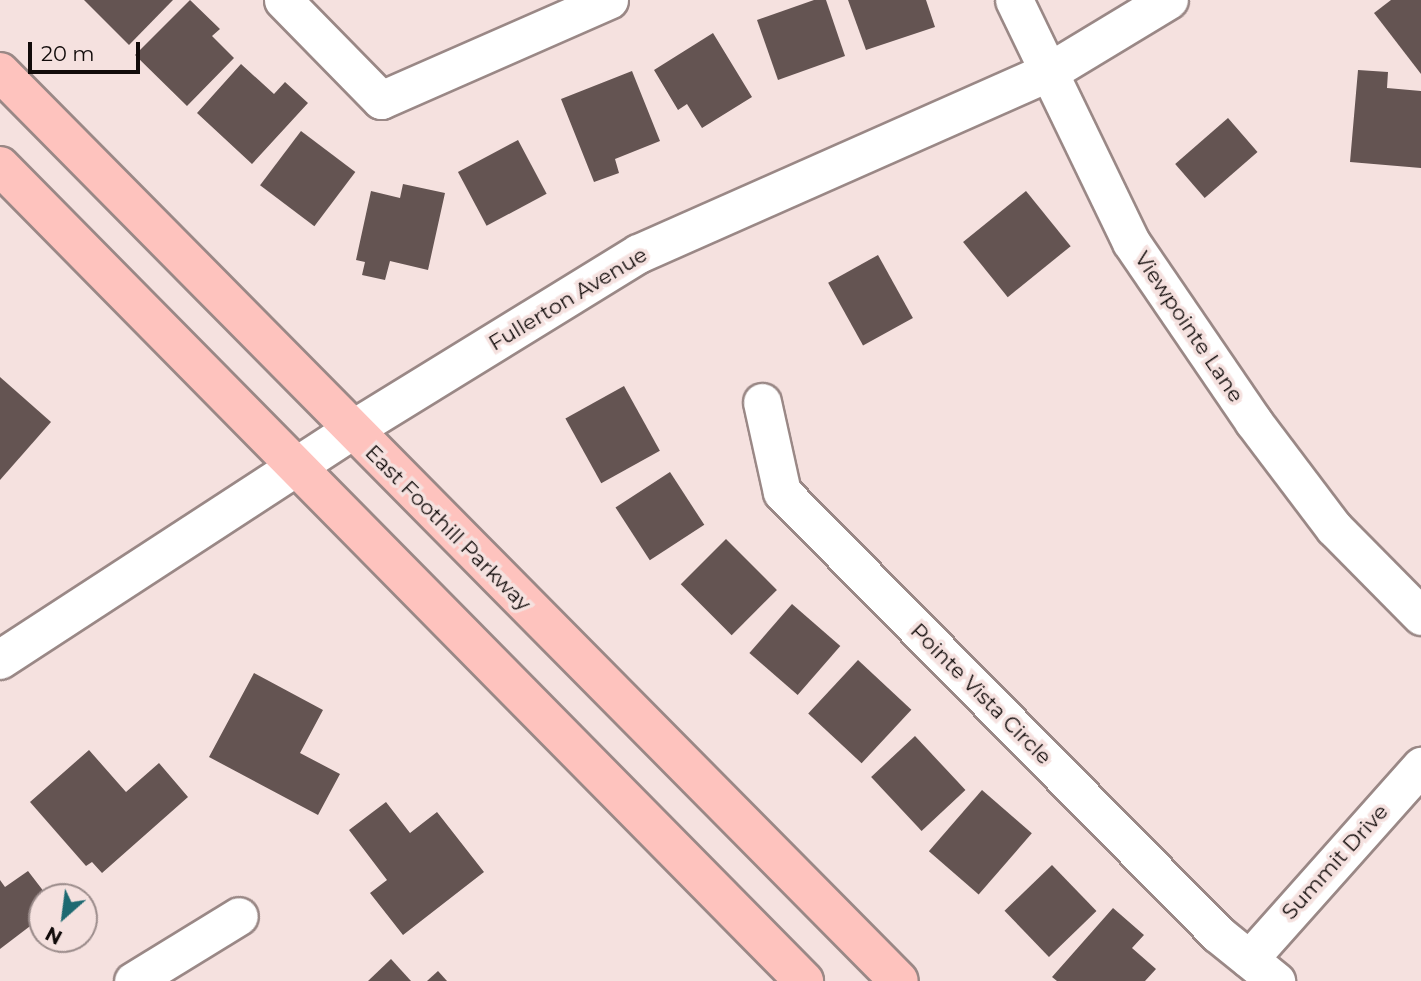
<!DOCTYPE html>
<style>
body{margin:0}
#map{position:relative;width:1421px;height:981px;overflow:hidden;background:#f5e1df;font-family:Montserrat,sans-serif}
div>[style]{position:absolute}
.building>*{inset:0;background:#645452;transform-origin:0 0}
.roads{filter:drop-shadow(2px 0 #9a8886) drop-shadow(-2px 0 #9a8886) drop-shadow(0 2px #9a8886) drop-shadow(0 -2px #9a8886)}
.minor>*{height:37px;margin:-18.5px;padding:0 18.5px;transform-origin:18.5px;border-radius:18.5px;background:#fff}
.secondary>*{height:38px;margin:-19px;padding:0 19px;transform-origin:19px;border-radius:19px;background:#fff}
.primary>*{height:38px;margin:-19px;padding:0 19px;transform-origin:19px;border-radius:19px;background:#fec3be}
span{translate:-50% -50%;white-space:nowrap;text-align:center;line-height:1.15;-webkit-text-stroke:7px #f5e1df;paint-order:stroke}
.street-label{font-size:21px;color:#110b0a}
.north{position:absolute;left:28px;top:883px;width:70px;height:70px;box-sizing:border-box;background:#f5e1df;border:2px solid #9a8b8a;border-radius:50%;rotate:208deg;font-size:19px;font-weight:700;line-height:28px;text-align:center;color:#110b0a}
.north::after{content:'';display:block;margin:auto;width:24px;height:32px;background:#1d6971;clip-path:polygon(50% 0,100% 100%,50% 72%,0 100%)}
.scale{position:absolute;left:28px;top:42px;width:112px;height:32px;box-sizing:border-box;border:4px solid #110b0a;border-top:0;padding-left:9px;font-size:21px;line-height:24px;white-space:nowrap;color:#110b0a;-webkit-text-stroke:5px #f5e1df;paint-order:stroke}
</style>
<div id="map">
<div class="building">
<div style="clip-path:polygon(84px 0,173px 0,129px 45px)"></div>
<div style="clip-path:polygon(190px 0,220px 29px,212px 36px,234px 58px,187px 106px,135px 55px)"></div>
<div style="clip-path:polygon(814px 0,826px 0,845px 56px,778px 80px,757px 20px)"></div>
<div style="clip-path:polygon(848px 0,926px 0,935px 27px,866px 50px)"></div>
<div style="clip-path:polygon(1391px 0,1421px 0,1421px 74px,1374px 13px)"></div>
<div style="clip-path:polygon(713px 33px,752px 97px,702px 128px,687px 104px,678px 110px,654px 70px)"></div>
<div style="clip-path:polygon(241px 64px,274px 94px,285px 82px,308px 103px,252px 164px,197px 113px)"></div>
<div style="clip-path:polygon(1358px 70px,1388px 72px,1387px 88px,1421px 91px,1421px 168px,1350px 162px)"></div>
<div style="clip-path:polygon(632px 71px,660px 141px,615px 159px,619px 173px,594px 182px,561px 99px)"></div>
<div style="left:1228px;top:118px;width:45px;height:70px;rotate:49deg"></div>
<div style="left:301px;top:131px;width:68px;height:68px;rotate:37deg"></div>
<div style="left:518px;top:140px;width:61px;height:68px;rotate:62deg"></div>
<div style="clip-path:polygon(403px 184px,445px 193px,428px 270px,390px 261px,385px 280px,362px 275px,365px 262px,356px 260px,371px 191px,400px 198px)"></div>
<div style="left:1026px;top:191px;width:71px;height:81px;rotate:51deg"></div>
<div style="left:878px;top:255px;width:72px;height:57px;rotate:61deg"></div>
<div style="clip-path:polygon(0 377px,51px 422px,0 480px)"></div>
<div style="left:624px;top:386px;width:74px;height:67px;rotate:61deg"></div>
<div style="left:670px;top:472px;width:63px;height:65px;rotate:57deg"></div>
<div style="left:726px;top:539px;width:72px;height:64px;rotate:45deg"></div>
<div style="left:792px;top:604px;width:64px;height:65px;rotate:41deg"></div>
<div style="left:858px;top:660px;width:73px;height:73px;rotate:43deg"></div>
<div style="clip-path:polygon(254px 673px,323px 710px,300px 753px,340px 774px,318px 815px,209px 757px)"></div>
<div style="left:915px;top:736px;width:74px;height:60px;rotate:47deg"></div>
<div style="clip-path:polygon(89px 750px,126px 792px,159px 763px,188px 797px,102px 873px,92px 862px,86px 866px,30px 802px)"></div>
<div style="left:982px;top:790px;width:66px;height:81px;rotate:41deg"></div>
<div style="clip-path:polygon(386px 802px,410px 833px,437px 812px,484px 872px,403px 935px,370px 893px,387px 880px,349px 830px)"></div>
<div style="left:1052px;top:865px;width:64px;height:66px;rotate:46deg"></div>
<div style="clip-path:polygon(28px 871px,48px 897px,42px 897px,42px 917px,0 949px,0 880px,5px 887px)"></div>
<div style="clip-path:polygon(1113px 908px,1144px 935px,1132px 948px,1156px 969px,1145px 981px,1057px 981px,1052px 977px)"></div>
<div style="clip-path:polygon(391px 959px,411px 981px,368px 981px)"></div>
<div style="clip-path:polygon(438px 971px,447px 981px,427px 981px)"></div>
</div>
<div class="roads">
<div class="minor">
<div style="left:283px;top:0;width:140px;rotate:45.6deg"></div>
<div style="left:381px;top:100px;width:249px;rotate:-23.7deg"></div>
<div style="left:1014px;top:0;width:269px;rotate:64.2deg"></div>
<div style="left:1131px;top:242px;width:217px;rotate:55.7deg"></div>
<div style="left:1253px;top:421px;width:134px;rotate:52.9deg"></div>
<div style="left:1334px;top:528px;width:124px;rotate:45.3deg"></div>
<div style="left:762px;top:402px;width:92px;rotate:77.5deg"></div>
<div style="left:782px;top:492px;width:621px;rotate:45.39deg"></div>
<div style="left:1218px;top:934px;width:75px;rotate:39deg"></div>
<div style="left:1249px;top:959px;width:259px;rotate:-48.3deg"></div>
<div style="left:133px;top:981px;width:124px;rotate:-31.5deg"></div>
</div>
<div class="secondary">
<div style="left:0;top:660px;width:419px;rotate:-33.1deg"></div>
<div style="left:351px;top:431px;width:338px;rotate:-31.6deg"></div>
<div style="left:639px;top:254px;width:449px;rotate:-23.9deg"></div>
<div style="left:1050px;top:72px;width:139px;rotate:-31.2deg"></div>
</div>
<div class="primary">
<div style="left:0;top:72px;width:1278px;rotate:45.32deg"></div>
<div style="left:0;top:166px;width:1145px;rotate:45.39deg"></div>
</div>
</div>
<div class="street-label">
<span style="left:568px;top:299px;rotate:-31deg">Fullerton Avenue</span>
<span style="left:1189px;top:327px;rotate:56deg">Viewpointe Lane</span>
<span style="left:448px;top:528px;rotate:45deg">East Foothill Parkway</span>
<span style="left:981px;top:694px;rotate:45deg">Pointe Vista Circle</span>
<span style="left:1335px;top:862px;rotate:-48deg">Summit Drive</span>
</div>
<div class="north">N</div>
<div class="scale">20 m</div>
</div>
